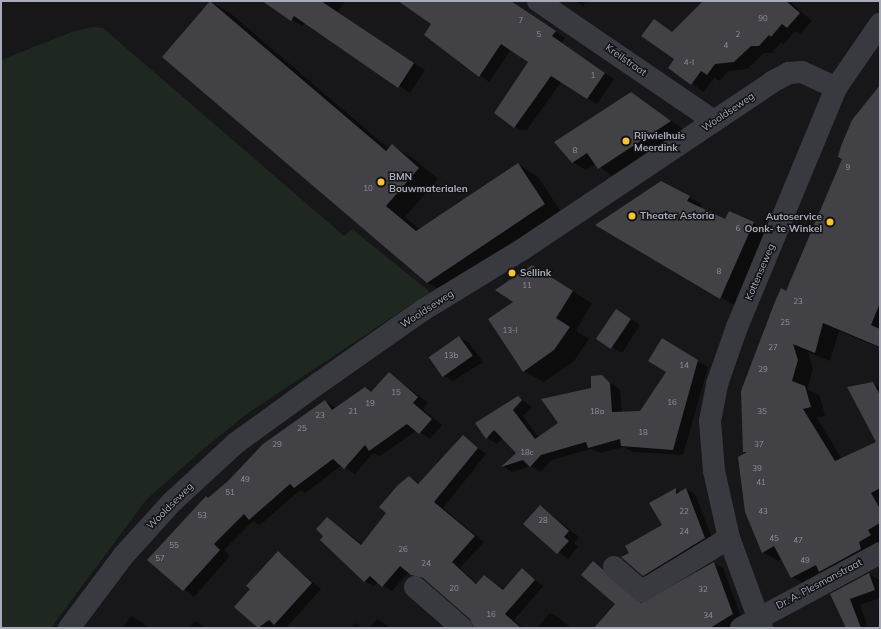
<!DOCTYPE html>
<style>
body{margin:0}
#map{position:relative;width:881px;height:629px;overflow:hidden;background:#171719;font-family:Mulish,sans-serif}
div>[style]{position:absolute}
.green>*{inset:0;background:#1e2720}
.shadow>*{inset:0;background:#0007}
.building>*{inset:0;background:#414146;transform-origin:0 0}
.minor>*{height:22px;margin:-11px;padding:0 11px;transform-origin:11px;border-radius:11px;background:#393a40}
.dots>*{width:11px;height:11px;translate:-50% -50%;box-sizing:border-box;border:2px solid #121214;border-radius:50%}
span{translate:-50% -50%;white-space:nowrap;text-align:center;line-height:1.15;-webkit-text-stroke:3px #121214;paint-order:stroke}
.number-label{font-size:8px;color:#8e919c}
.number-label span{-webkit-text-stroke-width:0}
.street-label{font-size:10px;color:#a8acb9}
.poi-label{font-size:10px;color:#a8acb9;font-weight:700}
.left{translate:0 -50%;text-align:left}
.right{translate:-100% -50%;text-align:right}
.frame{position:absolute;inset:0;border:2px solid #a8acb9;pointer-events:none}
</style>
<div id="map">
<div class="green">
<div style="clip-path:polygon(94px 27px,103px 28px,344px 236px,352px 229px,430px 292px,248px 413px,202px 450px,146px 500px,51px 628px,1px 628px,1px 60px,74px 31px)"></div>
</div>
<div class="shadow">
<div style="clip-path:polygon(264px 1px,345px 1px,338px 12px,425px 70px,410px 93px,305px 23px,302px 26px)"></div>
<div style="clip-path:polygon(399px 1px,511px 1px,565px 38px,561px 43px,614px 79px,597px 104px,561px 82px,527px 130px,521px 130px,510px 124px,530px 62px,511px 49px,489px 82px,426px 34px,433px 24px)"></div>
<div style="clip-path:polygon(575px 1px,586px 1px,583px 6px)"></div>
<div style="clip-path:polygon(703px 1px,789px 1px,812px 21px,800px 34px,795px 31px,784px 44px,781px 42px,772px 53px,764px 53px,747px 69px,728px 71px,720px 81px,714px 78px,704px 92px,669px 68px,675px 59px,654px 20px,674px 33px)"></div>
<div style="clip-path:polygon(211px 2px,230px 13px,389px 149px,392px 146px,411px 157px,438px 179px,405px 217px,420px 230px,518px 164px,537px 176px,564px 216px,447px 294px,428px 283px,164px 57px)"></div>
<div style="clip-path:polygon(880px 85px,880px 348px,839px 331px,830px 361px,808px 352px,813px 369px,807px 389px,820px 396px,825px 416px,817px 418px,842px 459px,877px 443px,873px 383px,880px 387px,880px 547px,807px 586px,792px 577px,782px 559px,778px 561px,763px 552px,744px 451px,787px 292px,843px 159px,852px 121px)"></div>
<div style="clip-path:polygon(631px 94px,683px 129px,612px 176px,596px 164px,586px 170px,572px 162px)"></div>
<div style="clip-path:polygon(661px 182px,702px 204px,700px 208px,725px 220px,753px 223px,766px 231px,734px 305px,597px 225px)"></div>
<div style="clip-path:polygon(532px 266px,592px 303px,576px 331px,589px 339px,574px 361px,544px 382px,524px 371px,515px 302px)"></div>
<div style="clip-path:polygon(626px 316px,640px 325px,622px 353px,598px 339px)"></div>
<div style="clip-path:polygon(459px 337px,469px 343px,483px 362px,453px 381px,443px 375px)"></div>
<div style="clip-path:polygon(662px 340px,708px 367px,683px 455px,633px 452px,624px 447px,599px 453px,591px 449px,551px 460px,541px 472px,531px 466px,512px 472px,503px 466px,517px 453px,503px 438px,497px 444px,487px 438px,476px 424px,518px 397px,532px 407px,523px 416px,539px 438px,559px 423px,602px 376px,620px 390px,622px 412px,640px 412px,668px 372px)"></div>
<div style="clip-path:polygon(389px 373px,428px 403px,423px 409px,442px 425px,430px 439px,417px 430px,380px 456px,373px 453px,355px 474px,342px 465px,305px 493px,300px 490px,260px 525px,253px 521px,224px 550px,230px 556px,194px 597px,149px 560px,209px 499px,325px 401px,336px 408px,365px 388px,372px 393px)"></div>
<div style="clip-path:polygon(463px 437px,486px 454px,443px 508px,484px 542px,460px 568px,478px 584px,485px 576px,504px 590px,522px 570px,543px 586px,514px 620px,523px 628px,474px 628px,475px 623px,429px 582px,409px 572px,392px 591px,378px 582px,374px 586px,365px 581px,325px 536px,327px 518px,362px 544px,388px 513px,409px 477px,420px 484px)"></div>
<div style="clip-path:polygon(676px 489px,681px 492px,686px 489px,695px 494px,714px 543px,653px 580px,644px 575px,631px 553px,663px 526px,650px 504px)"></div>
<div style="clip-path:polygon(540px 506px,579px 537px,574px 543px,578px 547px,568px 559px,524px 524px)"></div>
<div style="clip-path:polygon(278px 553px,321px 589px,286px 628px,260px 628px,236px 607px)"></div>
<div style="clip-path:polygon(593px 563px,643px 604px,714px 563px,723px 568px,742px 619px,727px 628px,596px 628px,616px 604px)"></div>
<div style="clip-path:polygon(869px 574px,880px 580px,880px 598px,860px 605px,868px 628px,848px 628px,831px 595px)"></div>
<div style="clip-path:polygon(550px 613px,559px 618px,571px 628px,537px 628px)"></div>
<div style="clip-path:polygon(131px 616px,141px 622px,149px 628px,122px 628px)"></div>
<div style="clip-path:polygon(377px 619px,387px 625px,390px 628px,369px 628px)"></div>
<div style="clip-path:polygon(195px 621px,200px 624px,205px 628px,189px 628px)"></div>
<div style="clip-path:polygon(355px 623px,363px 628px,350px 628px)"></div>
</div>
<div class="building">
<div style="clip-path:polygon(210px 1px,386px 151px,392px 144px,419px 168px,386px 206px,416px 231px,518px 163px,545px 204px,427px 283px,162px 57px)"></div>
<div style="clip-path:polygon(262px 1px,321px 1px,414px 63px,398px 88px,294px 16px,291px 21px)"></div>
<div style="clip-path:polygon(398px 1px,511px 1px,556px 31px,552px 36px,605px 73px,587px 99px,551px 76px,514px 128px,494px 113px,528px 62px,501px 44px,479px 77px,424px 35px,431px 24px)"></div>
<div style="clip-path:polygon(703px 1px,786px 1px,800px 13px,787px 28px,782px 24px,771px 37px,769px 35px,759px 46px,751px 46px,734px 62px,715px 64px,707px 75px,701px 71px,691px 85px,668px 68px,674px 59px,641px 36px,654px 19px,672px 32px)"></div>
<div style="clip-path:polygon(880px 85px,880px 303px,871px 325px,880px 329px,880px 347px,823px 323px,815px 353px,793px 344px,798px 360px,792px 381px,805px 386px,811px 407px,803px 409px,835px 461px,876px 442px,847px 387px,873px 382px,880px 395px,880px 488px,871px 493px,880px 509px,880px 523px,868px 530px,871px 535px,859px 542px,861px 549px,819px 572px,816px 565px,791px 578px,774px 546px,762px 553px,745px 512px,738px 457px,747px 452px,743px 452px,741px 391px,774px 304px,781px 288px,786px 291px,842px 159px,838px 157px,841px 146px,852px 120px)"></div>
<div style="clip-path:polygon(631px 92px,671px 121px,598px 169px,587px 153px,572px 163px,554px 142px)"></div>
<div style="clip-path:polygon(661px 181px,690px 196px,687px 201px,725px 219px,729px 211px,754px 222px,720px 299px,595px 225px)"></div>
<div style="clip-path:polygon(532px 265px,573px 291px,556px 318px,570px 327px,554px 350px,523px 372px,488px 319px,513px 302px,495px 290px)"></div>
<div style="left:616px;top:309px;width:18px;height:36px;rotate:34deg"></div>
<div style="left:459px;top:336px;width:24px;height:37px;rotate:55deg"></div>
<div style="clip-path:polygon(662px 338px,698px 360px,673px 450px,621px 446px,620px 439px,588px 448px,586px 442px,541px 455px,530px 467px,523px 460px,501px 467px,516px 453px,494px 430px,486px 439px,475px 423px,518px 396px,522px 400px,513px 410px,535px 439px,558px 423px,541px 399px,591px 388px,591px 376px,602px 375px,610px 383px,612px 412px,640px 411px,666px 372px,648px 361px)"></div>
<div style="clip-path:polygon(389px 372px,418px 397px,413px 403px,432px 419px,419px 434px,407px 424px,369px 451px,365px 445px,344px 469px,333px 459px,294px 488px,290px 484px,249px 520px,244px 514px,214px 544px,220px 550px,183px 591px,147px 560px,206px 496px,208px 498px,228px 481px,263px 444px,325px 400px,332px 410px,365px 387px,371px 392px)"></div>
<div style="clip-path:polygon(463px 435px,478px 448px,434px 502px,475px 536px,452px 562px,476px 584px,484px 575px,503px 590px,522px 568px,535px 580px,505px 614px,521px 628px,474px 628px,470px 619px,423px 578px,411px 575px,400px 566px,382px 587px,370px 576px,364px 582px,320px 540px,323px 536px,316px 529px,327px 517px,361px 545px,386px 513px,379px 507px,398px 485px,409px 476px,418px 484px)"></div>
<div style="clip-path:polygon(676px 488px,676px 494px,686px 488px,705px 538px,643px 576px,621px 557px,629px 553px,625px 546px,662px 525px,649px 503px)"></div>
<div style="clip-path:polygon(540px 505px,569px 531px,564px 537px,569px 541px,557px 554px,523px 524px)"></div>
<div style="clip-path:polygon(278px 551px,312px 583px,274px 625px,269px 620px,258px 628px,234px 607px,250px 589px,246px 586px)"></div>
<div style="clip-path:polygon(593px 561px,641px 603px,714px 562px,733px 614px,710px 628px,594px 628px,615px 604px,581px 575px)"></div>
<div style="clip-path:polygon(869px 573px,875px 590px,850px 599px,861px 628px,846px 628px,830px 594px)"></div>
</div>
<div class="minor">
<div style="left:538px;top:1px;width:213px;rotate:34.3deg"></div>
<div style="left:614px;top:567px;width:37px;rotate:41deg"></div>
<div style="left:642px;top:591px;width:102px;rotate:-31.3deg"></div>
<div style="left:415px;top:587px;width:62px;rotate:41.1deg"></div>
<div style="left:69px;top:628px;width:90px;rotate:-53.1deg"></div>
<div style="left:123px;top:556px;width:73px;rotate:-47.8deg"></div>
<div style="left:172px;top:502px;width:87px;rotate:-42.7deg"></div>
<div style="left:236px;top:443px;width:102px;rotate:-35.9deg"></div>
<div style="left:319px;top:383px;width:127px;rotate:-35.1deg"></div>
<div style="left:423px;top:310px;width:117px;rotate:-31.4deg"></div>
<div style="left:523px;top:249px;width:300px;rotate:-33.8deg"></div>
<div style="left:772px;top:82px;width:19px;rotate:-28deg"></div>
<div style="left:789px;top:73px;width:13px;rotate:-4deg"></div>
<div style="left:802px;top:72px;width:38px;rotate:25deg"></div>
<div style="left:741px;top:628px;width:158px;rotate:-28.3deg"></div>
<div style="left:762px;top:628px;width:96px;rotate:-110.1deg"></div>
<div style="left:729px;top:538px;width:69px;rotate:-102.6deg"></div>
<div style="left:714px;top:471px;width:50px;rotate:-94.6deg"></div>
<div style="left:710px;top:421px;width:38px;rotate:-79deg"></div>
<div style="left:717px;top:384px;width:60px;rotate:-70.7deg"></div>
<div style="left:737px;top:327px;width:259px;rotate:-67.5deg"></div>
<div style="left:836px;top:88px;width:78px;rotate:-55.5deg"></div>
</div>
<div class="dots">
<div style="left:626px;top:141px;background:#f7c330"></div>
<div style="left:381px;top:182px;background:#f7c330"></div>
<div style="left:632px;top:216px;background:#f7c330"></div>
<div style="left:830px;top:222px;background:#f7c330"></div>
<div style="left:512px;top:273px;background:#f7c330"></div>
</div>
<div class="number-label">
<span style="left:763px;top:19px">90</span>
<span style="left:521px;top:21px">7</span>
<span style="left:539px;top:35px">5</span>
<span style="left:738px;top:35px">2</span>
<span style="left:726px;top:46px">4</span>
<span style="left:689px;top:63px">4-I</span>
<span style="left:593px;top:76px">1</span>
<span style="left:575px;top:151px">8</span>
<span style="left:848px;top:168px">9</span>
<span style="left:368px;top:189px">10</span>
<span style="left:738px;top:229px">6</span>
<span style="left:719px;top:272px">8</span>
<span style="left:527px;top:286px">11</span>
<span style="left:798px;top:302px">23</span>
<span style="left:785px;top:323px">25</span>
<span style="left:510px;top:331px">13-I</span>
<span style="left:773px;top:348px">27</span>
<span style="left:451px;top:356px">13b</span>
<span style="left:684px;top:366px">14</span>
<span style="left:763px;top:370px">29</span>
<span style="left:396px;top:393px">15</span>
<span style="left:672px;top:403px">16</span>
<span style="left:370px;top:404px">19</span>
<span style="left:353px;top:412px">21</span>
<span style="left:597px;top:412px">18a</span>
<span style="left:762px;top:412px">35</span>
<span style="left:320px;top:416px">23</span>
<span style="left:302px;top:429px">25</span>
<span style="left:643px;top:433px">18</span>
<span style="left:277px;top:445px">29</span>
<span style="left:759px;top:445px">37</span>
<span style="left:527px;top:453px">18c</span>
<span style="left:757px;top:469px">39</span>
<span style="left:245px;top:480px">49</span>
<span style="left:761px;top:483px">41</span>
<span style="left:230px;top:493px">51</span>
<span style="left:684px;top:512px">22</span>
<span style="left:763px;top:512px">43</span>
<span style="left:202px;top:516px">53</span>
<span style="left:543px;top:521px">28</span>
<span style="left:684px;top:532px">24</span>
<span style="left:774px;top:539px">45</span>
<span style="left:798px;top:541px">47</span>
<span style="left:174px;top:546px">55</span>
<span style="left:403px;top:550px">26</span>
<span style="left:160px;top:559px">57</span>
<span style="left:805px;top:561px">49</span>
<span style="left:426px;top:564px">24</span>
<span style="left:454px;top:589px">20</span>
<span style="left:703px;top:590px">32</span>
<span style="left:491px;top:615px">16</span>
<span style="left:708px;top:616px">34</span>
</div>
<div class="street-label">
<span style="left:626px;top:60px;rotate:35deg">Kreilstraat</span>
<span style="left:728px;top:112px;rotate:-34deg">Wooldseweg</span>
<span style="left:760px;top:272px;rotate:-67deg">Kottenseweg</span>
<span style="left:427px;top:309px;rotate:-33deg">Wooldseweg</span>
<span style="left:170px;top:506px;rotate:-45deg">Wooldseweg</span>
<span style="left:819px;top:584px;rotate:-28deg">Dr. A. Plesmanstraat</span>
</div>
<div class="poi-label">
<span class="left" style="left:634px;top:141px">Rijwielhuis<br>Meerdink</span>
<span class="left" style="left:389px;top:182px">BMN<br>Bouwmaterialen</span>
<span class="left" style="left:640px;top:216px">Theater Astoria</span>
<span class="right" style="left:822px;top:222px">Autoservice<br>Oonk- te Winkel</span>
<span class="left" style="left:520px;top:273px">Sellink</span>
</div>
<div class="frame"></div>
</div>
